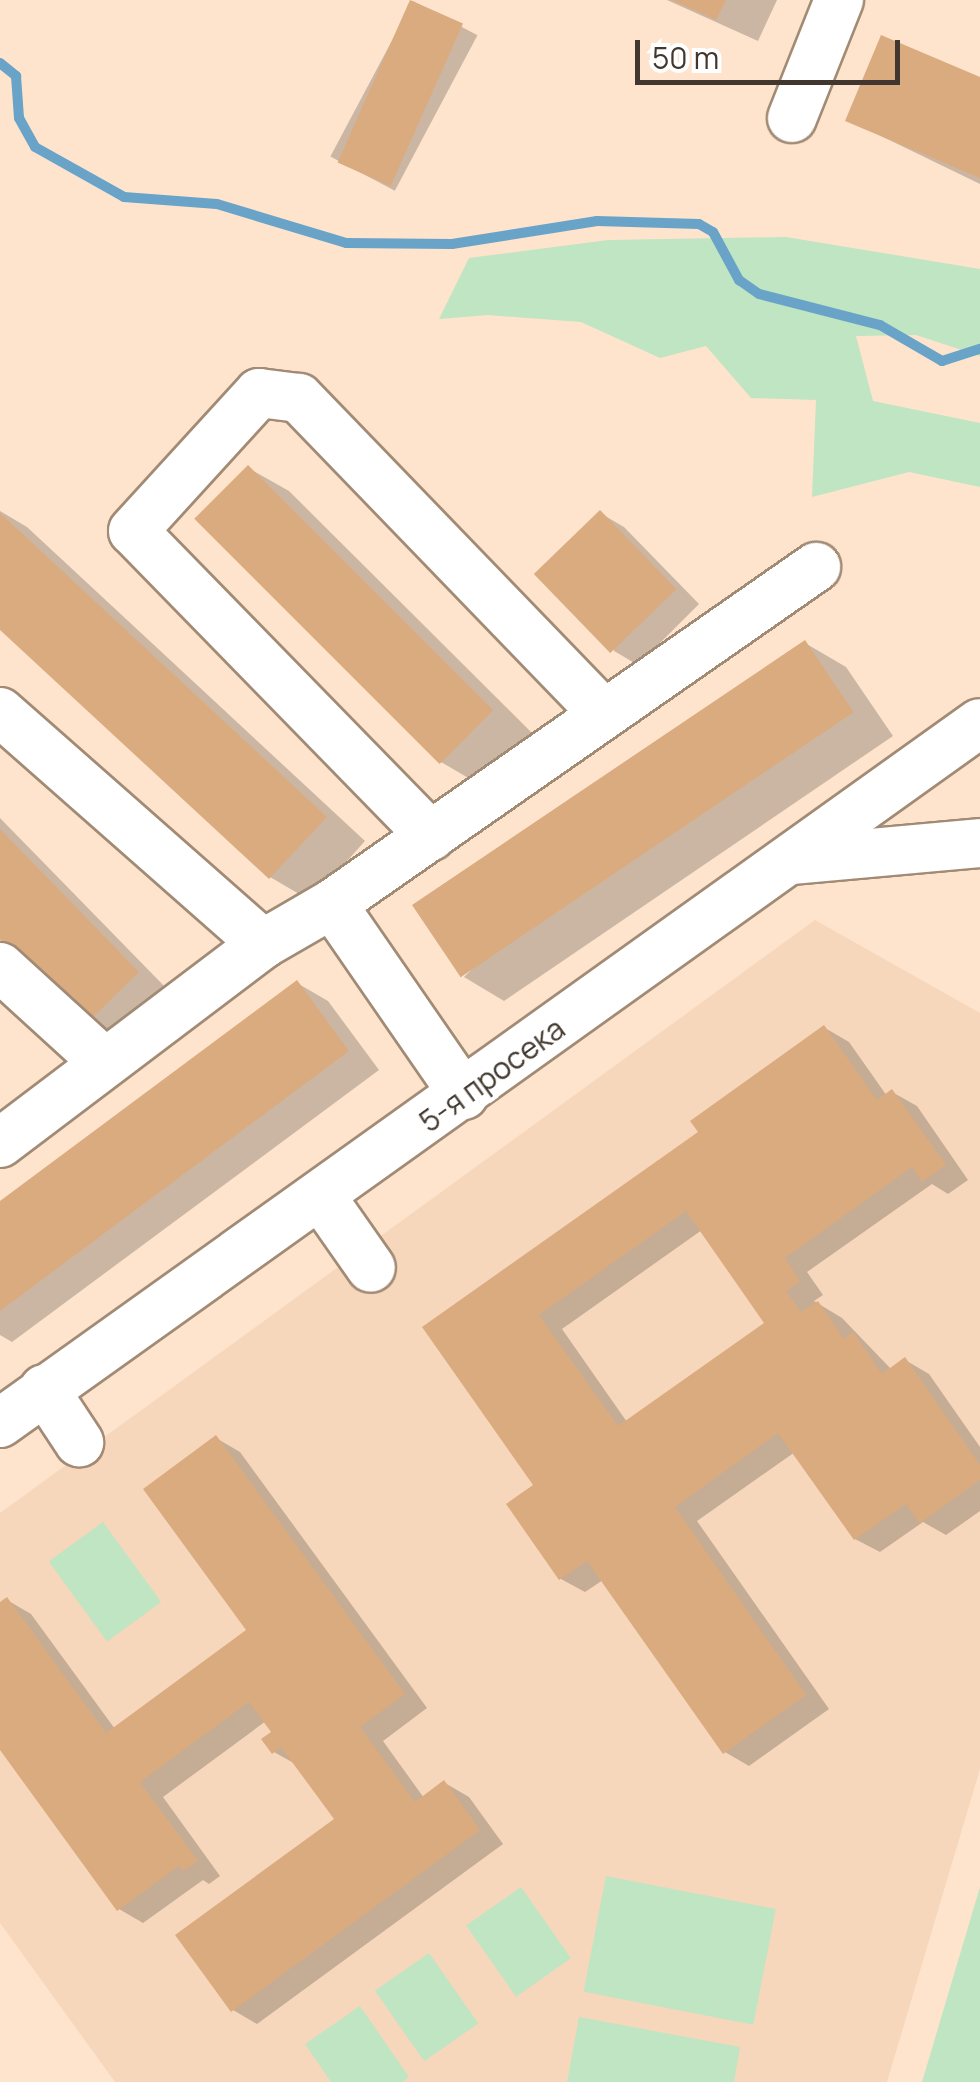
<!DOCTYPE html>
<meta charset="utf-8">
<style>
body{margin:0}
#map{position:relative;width:980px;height:2082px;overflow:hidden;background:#fee4cd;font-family:Manrope,sans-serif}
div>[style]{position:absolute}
.built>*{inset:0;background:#f7d7bb}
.green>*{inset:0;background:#bfe5c2;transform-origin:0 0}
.shadow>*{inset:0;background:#0003;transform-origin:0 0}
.stream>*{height:10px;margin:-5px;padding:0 5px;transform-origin:5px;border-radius:5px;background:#6aa3c8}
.building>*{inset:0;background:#daab7f;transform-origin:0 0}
.roads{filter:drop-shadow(2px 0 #a28b75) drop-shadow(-2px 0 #a28b75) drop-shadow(0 2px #a28b75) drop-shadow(0 -2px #a28b75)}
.minor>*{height:48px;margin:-24px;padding:0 24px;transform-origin:24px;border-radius:24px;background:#fff}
span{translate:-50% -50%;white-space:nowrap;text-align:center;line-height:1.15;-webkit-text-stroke:8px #fff;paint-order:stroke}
.street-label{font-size:30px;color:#41372e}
.scale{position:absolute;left:635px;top:40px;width:265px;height:45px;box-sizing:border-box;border:5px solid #41372e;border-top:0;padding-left:12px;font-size:30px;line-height:35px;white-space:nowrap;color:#41372e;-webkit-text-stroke:8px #fff;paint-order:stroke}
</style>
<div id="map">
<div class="built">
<div style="clip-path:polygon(815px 920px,980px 1013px,980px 1769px,887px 2082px,115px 2082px,0 1923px,0 1513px)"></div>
</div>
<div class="green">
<div style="clip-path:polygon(786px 237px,980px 269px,980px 356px,916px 335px,856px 336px,873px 401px,980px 423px,980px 487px,909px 472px,812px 497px,816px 400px,751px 398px,706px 346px,660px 358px,581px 322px,488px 315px,439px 319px,469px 258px,608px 240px)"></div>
<div style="left:103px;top:1522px;width:99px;height:67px;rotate:54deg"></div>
<div style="left:606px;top:1876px;width:173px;height:118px;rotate:11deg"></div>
<div style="left:521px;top:1887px;width:87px;height:67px;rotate:55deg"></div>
<div style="clip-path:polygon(980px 1887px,980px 2082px,922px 2082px)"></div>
<div style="left:429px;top:1953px;width:86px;height:66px;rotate:55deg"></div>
<div style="clip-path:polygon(360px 2006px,409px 2077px,402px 2082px,331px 2082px,305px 2044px)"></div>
<div style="clip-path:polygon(579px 2017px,740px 2047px,734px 2082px,567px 2082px)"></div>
</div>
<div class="shadow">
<div style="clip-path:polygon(667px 0,777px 0,758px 41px)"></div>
<div style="left:413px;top:1px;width:73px;height:176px;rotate:28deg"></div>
<div style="clip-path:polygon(980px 79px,980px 184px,848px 120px)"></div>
<div style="clip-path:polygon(248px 468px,289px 491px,533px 734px,482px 786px,441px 762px)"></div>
<div style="clip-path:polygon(0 511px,27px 527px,365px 841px,311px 901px,270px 877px,0 627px)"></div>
<div style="clip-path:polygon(600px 513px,624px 527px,699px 604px,638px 665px,614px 651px)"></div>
<div style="clip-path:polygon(805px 643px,846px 667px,893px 736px,504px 1001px,464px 977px)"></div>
<div style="clip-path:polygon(0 818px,169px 991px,116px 1042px,0 936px)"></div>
<div style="clip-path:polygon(297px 983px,328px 1001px,379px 1070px,12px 1342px,0 1335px,0 1204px)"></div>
<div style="clip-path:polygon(evenodd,825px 1028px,849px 1042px,887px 1096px,892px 1092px,917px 1106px,968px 1180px,948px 1194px,932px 1184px,807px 1272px,823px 1295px,814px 1301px,842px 1318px,892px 1370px,905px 1360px,929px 1374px,980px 1447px,980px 1511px,946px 1535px,923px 1522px,880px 1552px,855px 1539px,795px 1452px,697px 1521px,829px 1709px,749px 1766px,725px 1752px,603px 1580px,585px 1592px,561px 1579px,537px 1486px,426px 1327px,701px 1132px,825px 1028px,702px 1230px,768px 1323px,627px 1422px,562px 1329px,702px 1230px)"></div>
<div style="clip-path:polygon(216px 1438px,240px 1452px,427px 1708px,383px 1741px,424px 1798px,445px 1783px,469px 1797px,503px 1844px,257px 2024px,233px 2010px,338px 1819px,299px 1766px,274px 1752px,274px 1732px,266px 1721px,163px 1797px,220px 1876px,209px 1884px,203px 1880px,143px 1923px,119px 1909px,0 1746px,0 1605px,7px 1600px,31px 1614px,115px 1729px,250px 1630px)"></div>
</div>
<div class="stream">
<div style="left:0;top:63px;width:21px;rotate:39deg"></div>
<div style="left:16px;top:76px;width:42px;rotate:85.9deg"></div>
<div style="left:19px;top:118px;width:33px;rotate:61deg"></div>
<div style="left:35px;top:147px;width:102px;rotate:29.3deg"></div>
<div style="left:124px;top:197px;width:93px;rotate:4.3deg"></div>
<div style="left:217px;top:204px;width:135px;rotate:16.8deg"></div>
<div style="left:346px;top:243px;width:106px;rotate:0.5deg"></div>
<div style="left:452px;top:244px;width:147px;rotate:-9deg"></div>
<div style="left:597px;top:221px;width:102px;rotate:1.7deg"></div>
<div style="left:699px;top:224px;width:16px;rotate:30deg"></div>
<div style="left:713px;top:232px;width:55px;rotate:61.6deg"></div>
<div style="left:739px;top:280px;width:24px;rotate:35deg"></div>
<div style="left:759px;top:294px;width:125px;rotate:14.4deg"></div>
<div style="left:880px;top:325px;width:72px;rotate:30.1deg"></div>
<div style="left:942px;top:361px;width:40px;rotate:-18deg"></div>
</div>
<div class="building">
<div style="left:410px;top:0;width:58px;height:178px;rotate:24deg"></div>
<div style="clip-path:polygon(672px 0,726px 0,716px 20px)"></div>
<div style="clip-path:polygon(881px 35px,980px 77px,980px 178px,845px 121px)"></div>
<div style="left:248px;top:465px;width:347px;height:76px;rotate:45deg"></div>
<div style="left:600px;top:510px;width:110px;height:92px;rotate:46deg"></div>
<div style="clip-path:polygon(0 513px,327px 817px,269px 879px,0 630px)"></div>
<div style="left:805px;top:640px;width:87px;height:474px;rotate:56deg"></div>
<div style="clip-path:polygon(0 829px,139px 972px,84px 1026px,0 940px)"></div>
<div style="clip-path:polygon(297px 980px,349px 1051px,0 1311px,0 1201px)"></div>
<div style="clip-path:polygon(evenodd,824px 1025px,877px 1100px,892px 1089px,946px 1165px,922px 1182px,912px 1167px,785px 1258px,800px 1281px,786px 1291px,801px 1312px,818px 1301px,844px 1339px,853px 1332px,882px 1374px,905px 1357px,980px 1465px,980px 1480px,920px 1523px,906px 1504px,854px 1540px,778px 1433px,675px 1507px,806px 1695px,723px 1754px,587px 1561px,559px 1580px,506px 1504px,533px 1485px,422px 1327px,698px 1132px,690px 1121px,824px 1025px,686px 1211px,764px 1323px,618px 1426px,539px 1315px,686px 1211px)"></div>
<div style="clip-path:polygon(216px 1435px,405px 1694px,360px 1727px,415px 1802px,444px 1780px,480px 1830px,231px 2012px,175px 1935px,334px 1819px,281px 1747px,272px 1754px,261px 1739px,271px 1732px,249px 1702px,140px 1782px,198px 1861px,183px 1871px,179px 1866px,117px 1911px,0 1750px,0 1602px,7px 1597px,106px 1733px,246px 1630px,143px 1489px)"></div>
</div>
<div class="roads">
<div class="minor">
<div style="left:792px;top:118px;width:127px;rotate:-68.3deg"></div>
<div style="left:0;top:712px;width:351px;rotate:41.4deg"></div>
<div style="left:263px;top:944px;width:330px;rotate:142.9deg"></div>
<div style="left:431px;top:836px;width:426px;rotate:-134.3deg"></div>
<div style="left:133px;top:531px;width:187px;rotate:-47.6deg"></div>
<div style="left:259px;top:393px;width:40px;rotate:7.1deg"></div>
<div style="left:299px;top:398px;width:439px;rotate:46deg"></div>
<div style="left:793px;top:860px;width:188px;rotate:-5.2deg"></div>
<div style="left:332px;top:904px;width:590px;rotate:-34.85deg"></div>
<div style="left:263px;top:944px;width:80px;rotate:-30.1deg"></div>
<div style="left:332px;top:904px;width:232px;rotate:55.4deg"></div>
<div style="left:0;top:967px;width:141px;rotate:42.4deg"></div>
<div style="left:322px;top:1198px;width:85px;rotate:55deg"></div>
<div style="left:44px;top:1389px;width:64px;rotate:56.6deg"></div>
<div style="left:0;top:1423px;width:1204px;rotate:-35.54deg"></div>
</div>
</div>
<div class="street-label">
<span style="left:492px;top:1075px;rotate:-36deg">5-я просека</span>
</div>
<div class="scale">50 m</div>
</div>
